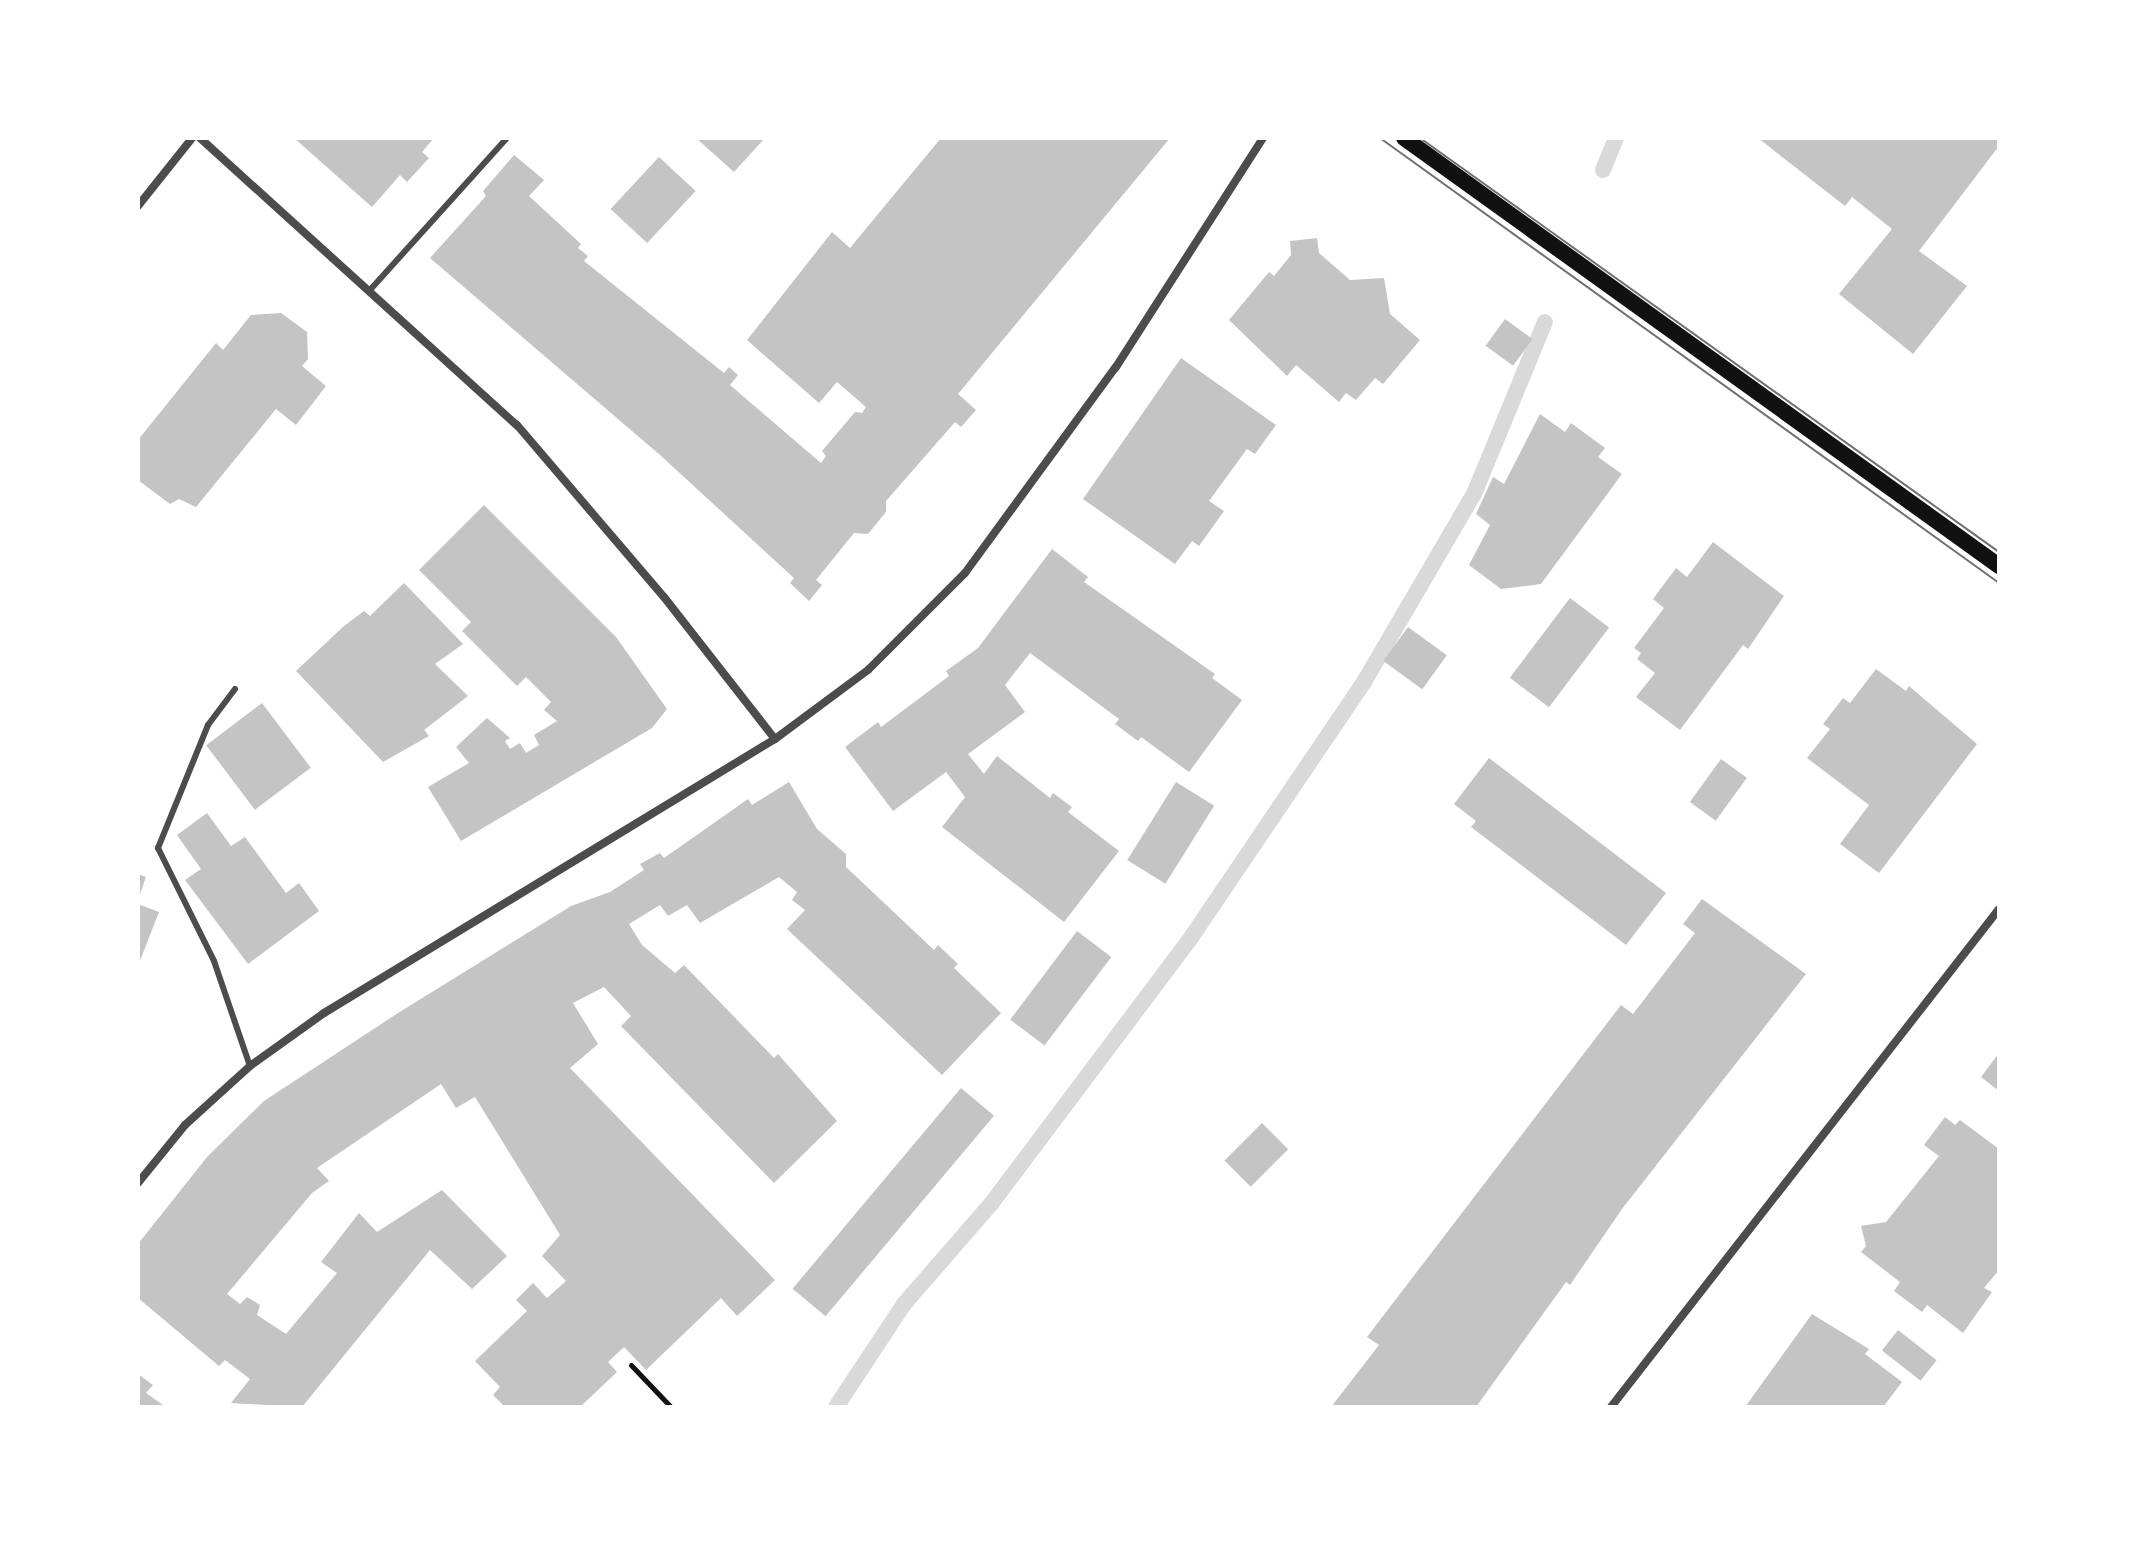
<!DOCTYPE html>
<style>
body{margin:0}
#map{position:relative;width:2137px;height:1545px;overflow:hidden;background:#fff;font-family:Poppins,sans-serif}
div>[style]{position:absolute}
.stream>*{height:16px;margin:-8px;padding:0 8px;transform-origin:8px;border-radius:8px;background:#d9d9d9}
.building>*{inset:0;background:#c4c4c4;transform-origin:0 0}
.path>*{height:5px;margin:-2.5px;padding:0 2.5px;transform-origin:2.5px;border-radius:2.5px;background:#111}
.service>*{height:6px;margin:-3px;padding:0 3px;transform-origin:3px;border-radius:3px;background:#4c4c4c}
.minor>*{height:8px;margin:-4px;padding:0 4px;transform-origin:4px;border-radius:4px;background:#4c4c4c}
.secondary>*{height:16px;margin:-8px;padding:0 8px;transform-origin:8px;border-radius:8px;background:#111}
.tram>*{height:2px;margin:-1px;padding:0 1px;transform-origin:1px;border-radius:1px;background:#707070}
span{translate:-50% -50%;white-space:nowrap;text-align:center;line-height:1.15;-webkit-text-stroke:6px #fff;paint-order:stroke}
.frame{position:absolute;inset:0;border:140px solid #fff;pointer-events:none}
</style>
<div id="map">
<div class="stream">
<div style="left:1603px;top:170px;width:35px;rotate:-68deg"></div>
<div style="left:836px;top:1407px;width:123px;rotate:-56.6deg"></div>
<div style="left:904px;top:1304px;width:133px;rotate:-49deg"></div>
<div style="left:991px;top:1204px;width:328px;rotate:-53.1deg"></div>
<div style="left:1188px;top:942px;width:314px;rotate:-55.9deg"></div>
<div style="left:1364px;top:682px;width:218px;rotate:-59.7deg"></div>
<div style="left:1474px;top:494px;width:186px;rotate:-67.6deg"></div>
</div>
<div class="building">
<div style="clip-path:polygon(294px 138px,434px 138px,422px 152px,429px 158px,407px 182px,400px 175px,372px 207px)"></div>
<div style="clip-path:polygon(696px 138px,765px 138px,734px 172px)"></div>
<div style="clip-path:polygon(941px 138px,1170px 138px,958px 394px,976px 410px,961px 427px,955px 422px,886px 501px,886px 512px,868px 534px,854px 533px,816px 580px,822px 585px,809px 601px,790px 583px,794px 578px,660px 455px,430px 258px,486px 196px,483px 191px,514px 155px,544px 180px,529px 196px,581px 244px,578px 248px,588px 256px,584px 261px,724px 373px,729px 367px,738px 375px,730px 385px,821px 463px,826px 456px,822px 451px,855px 412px,862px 413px,866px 407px,837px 382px,819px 403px,747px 340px,832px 232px,850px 248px)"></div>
<div style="clip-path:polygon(1758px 138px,1999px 138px,1999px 146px,1919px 251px,1967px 286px,1913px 354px,1839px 294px,1892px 229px,1852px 197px,1845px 206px)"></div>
<div style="left:659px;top:157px;width:50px;height:71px;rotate:43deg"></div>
<div style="clip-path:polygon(1317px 238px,1319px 253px,1350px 280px,1384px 278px,1390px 314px,1420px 340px,1383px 384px,1375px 378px,1356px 400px,1346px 393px,1339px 402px,1296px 365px,1287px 376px,1229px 320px,1269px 272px,1274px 276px,1291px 255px,1290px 241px)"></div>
<div style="clip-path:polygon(281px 313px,307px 332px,308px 359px,302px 366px,326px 386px,296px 425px,276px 409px,196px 507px,179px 499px,170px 504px,138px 480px,138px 440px,216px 343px,223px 350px,251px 315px)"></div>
<div style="left:1505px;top:319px;width:34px;height:33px;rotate:36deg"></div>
<div style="clip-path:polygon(1181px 358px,1276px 425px,1255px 454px,1247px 449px,1209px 501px,1224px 511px,1199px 546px,1192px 541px,1175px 564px,1083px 499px)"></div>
<div style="clip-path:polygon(1540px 414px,1565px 432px,1571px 423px,1605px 448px,1598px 457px,1622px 474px,1541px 584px,1501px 589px,1469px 565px,1490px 525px,1476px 514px,1493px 477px,1504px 484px)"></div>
<div style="clip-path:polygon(484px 505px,616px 637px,667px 709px,652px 728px,461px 841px,428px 787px,469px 763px,456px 747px,487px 718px,510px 738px,505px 741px,510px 749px,520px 743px,526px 753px,539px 745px,534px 735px,557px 721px,544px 710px,551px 702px,526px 677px,517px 686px,462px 631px,471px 622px,419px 570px)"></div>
<div style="clip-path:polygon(1713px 542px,1784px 596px,1748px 649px,1743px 645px,1680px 730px,1636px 697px,1655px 673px,1637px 659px,1641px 653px,1634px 648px,1664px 608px,1653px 599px,1676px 568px,1687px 577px)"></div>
<div style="clip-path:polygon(1052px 549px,1088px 577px,1084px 582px,1215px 674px,1212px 678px,1242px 700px,1189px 772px,1141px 737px,1138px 741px,1115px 724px,1119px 719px,1030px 653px,1005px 685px,1025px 712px,968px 754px,984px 774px,997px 756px,1050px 798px,1053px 793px,1072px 807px,1068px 812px,1119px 851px,1064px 922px,942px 827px,965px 797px,946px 772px,893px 811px,845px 747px,878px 722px,881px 727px,949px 676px,946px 671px,978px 648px)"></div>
<div style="clip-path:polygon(404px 583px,463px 644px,435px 664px,468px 696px,424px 730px,429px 736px,383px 762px,296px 671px,344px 626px,364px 611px,370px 616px)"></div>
<div style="left:1570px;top:598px;width:49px;height:100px;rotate:37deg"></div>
<div style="left:1408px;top:627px;width:48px;height:42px;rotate:36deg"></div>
<div style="clip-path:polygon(1876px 669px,1906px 691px,1909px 686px,1977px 744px,1879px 873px,1840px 844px,1869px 805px,1807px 758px,1830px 729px,1823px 724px,1843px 698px,1850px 703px)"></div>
<div style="left:262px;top:703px;width:81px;height:70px;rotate:53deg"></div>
<div style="clip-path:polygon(1489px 758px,1666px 893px,1626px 945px,1471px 827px,1476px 821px,1454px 804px)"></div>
<div style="left:1721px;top:759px;width:32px;height:53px;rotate:36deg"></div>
<div style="clip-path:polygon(789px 782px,817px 829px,846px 854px,846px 867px,934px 950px,938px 945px,958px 964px,954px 968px,1001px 1013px,942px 1075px,787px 929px,805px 910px,792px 900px,797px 892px,779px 877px,700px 923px,687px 905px,668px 916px,660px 905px,629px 924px,642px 945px,675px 973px,684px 965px,774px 1058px,778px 1054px,837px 1121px,774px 1183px,621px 1026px,631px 1016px,604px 987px,573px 1003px,598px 1044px,570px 1068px,775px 1280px,737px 1316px,721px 1298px,646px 1370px,624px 1347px,608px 1362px,617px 1372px,580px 1407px,505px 1407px,493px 1395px,500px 1387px,475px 1361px,527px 1311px,516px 1300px,533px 1283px,547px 1298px,566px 1281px,542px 1256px,560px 1235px,475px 1097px,456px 1108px,441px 1084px,317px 1168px,329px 1181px,312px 1193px,227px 1294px,240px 1304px,247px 1297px,260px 1305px,257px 1315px,286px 1334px,337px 1273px,321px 1262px,359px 1213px,377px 1232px,442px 1190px,507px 1256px,472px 1289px,430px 1250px,302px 1407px,231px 1403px,250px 1379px,225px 1360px,219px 1366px,138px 1298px,138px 1244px,207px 1157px,264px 1101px,398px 1013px,571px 906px,610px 892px,644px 870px,640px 864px,660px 853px,664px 858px,748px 799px,752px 805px)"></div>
<div style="left:1176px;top:782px;width:45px;height:92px;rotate:32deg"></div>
<div style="clip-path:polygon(207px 813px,231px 846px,245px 837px,286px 893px,299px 883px,319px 911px,248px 964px,185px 880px,201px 869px,177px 835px)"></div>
<div style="clip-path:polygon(138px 874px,146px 877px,138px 900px)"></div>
<div style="clip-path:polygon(1702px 899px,1806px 974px,1622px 1209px,1570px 1285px,1566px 1282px,1476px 1407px,1331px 1407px,1379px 1345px,1367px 1337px,1621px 1005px,1633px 1014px,1695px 933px,1683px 924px)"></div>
<div style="clip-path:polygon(138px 904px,159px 912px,138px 966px)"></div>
<div style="left:1077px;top:931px;width:43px;height:111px;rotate:37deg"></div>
<div style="clip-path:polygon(1999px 1053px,1999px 1091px,1981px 1077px)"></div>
<div style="left:961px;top:1088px;width:43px;height:262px;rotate:40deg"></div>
<div style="clip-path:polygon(1945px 1117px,1955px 1125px,1960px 1120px,1999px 1149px,1999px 1270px,1984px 1288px,1992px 1292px,1963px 1333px,1927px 1305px,1922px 1312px,1894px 1291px,1900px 1282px,1861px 1252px,1866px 1246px,1861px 1226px,1886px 1222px,1939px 1156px,1924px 1145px)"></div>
<div style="left:1262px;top:1123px;width:37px;height:53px;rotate:45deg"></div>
<div style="clip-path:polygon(1812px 1314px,1869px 1349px,1865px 1354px,1902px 1382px,1883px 1407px,1745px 1407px)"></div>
<div style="left:1898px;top:1330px;width:49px;height:26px;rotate:38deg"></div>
<div style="clip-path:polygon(138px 1374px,153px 1385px,146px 1393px,166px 1407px,138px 1407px)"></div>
</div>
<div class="path">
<div style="left:631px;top:1365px;width:58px;rotate:46.4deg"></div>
</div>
<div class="service">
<div style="left:370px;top:290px;width:205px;rotate:-48deg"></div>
<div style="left:235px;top:689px;width:45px;rotate:126.9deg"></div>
<div style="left:208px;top:725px;width:133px;rotate:112.1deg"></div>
<div style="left:158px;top:848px;width:126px;rotate:63.6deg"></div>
<div style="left:214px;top:961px;width:111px;rotate:71.1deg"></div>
</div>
<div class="minor">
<div style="left:200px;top:138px;width:428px;rotate:42.2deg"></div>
<div style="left:517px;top:425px;width:226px;rotate:49.5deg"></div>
<div style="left:664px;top:597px;width:180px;rotate:52deg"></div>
<div style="left:138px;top:206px;width:87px;rotate:-51.5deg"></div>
<div style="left:138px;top:1183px;width:75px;rotate:-51deg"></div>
<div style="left:185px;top:1125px;width:88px;rotate:-42.2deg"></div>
<div style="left:250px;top:1066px;width:91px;rotate:-35.6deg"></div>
<div style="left:324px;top:1013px;width:528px;rotate:-31.28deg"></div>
<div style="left:775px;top:739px;width:116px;rotate:-36.6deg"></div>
<div style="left:868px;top:670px;width:137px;rotate:-45deg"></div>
<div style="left:965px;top:573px;width:255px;rotate:-53.8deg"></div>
<div style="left:1116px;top:367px;width:272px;rotate:-57.3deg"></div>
<div style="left:1611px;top:1407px;width:631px;rotate:-52.08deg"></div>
</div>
<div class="secondary">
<div style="left:1404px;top:138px;width:733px;rotate:35.73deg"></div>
</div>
<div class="tram">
<div style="left:1380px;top:138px;width:762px;rotate:35.71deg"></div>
<div style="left:1420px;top:138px;width:712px;rotate:35.57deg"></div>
</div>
<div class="frame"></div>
</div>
